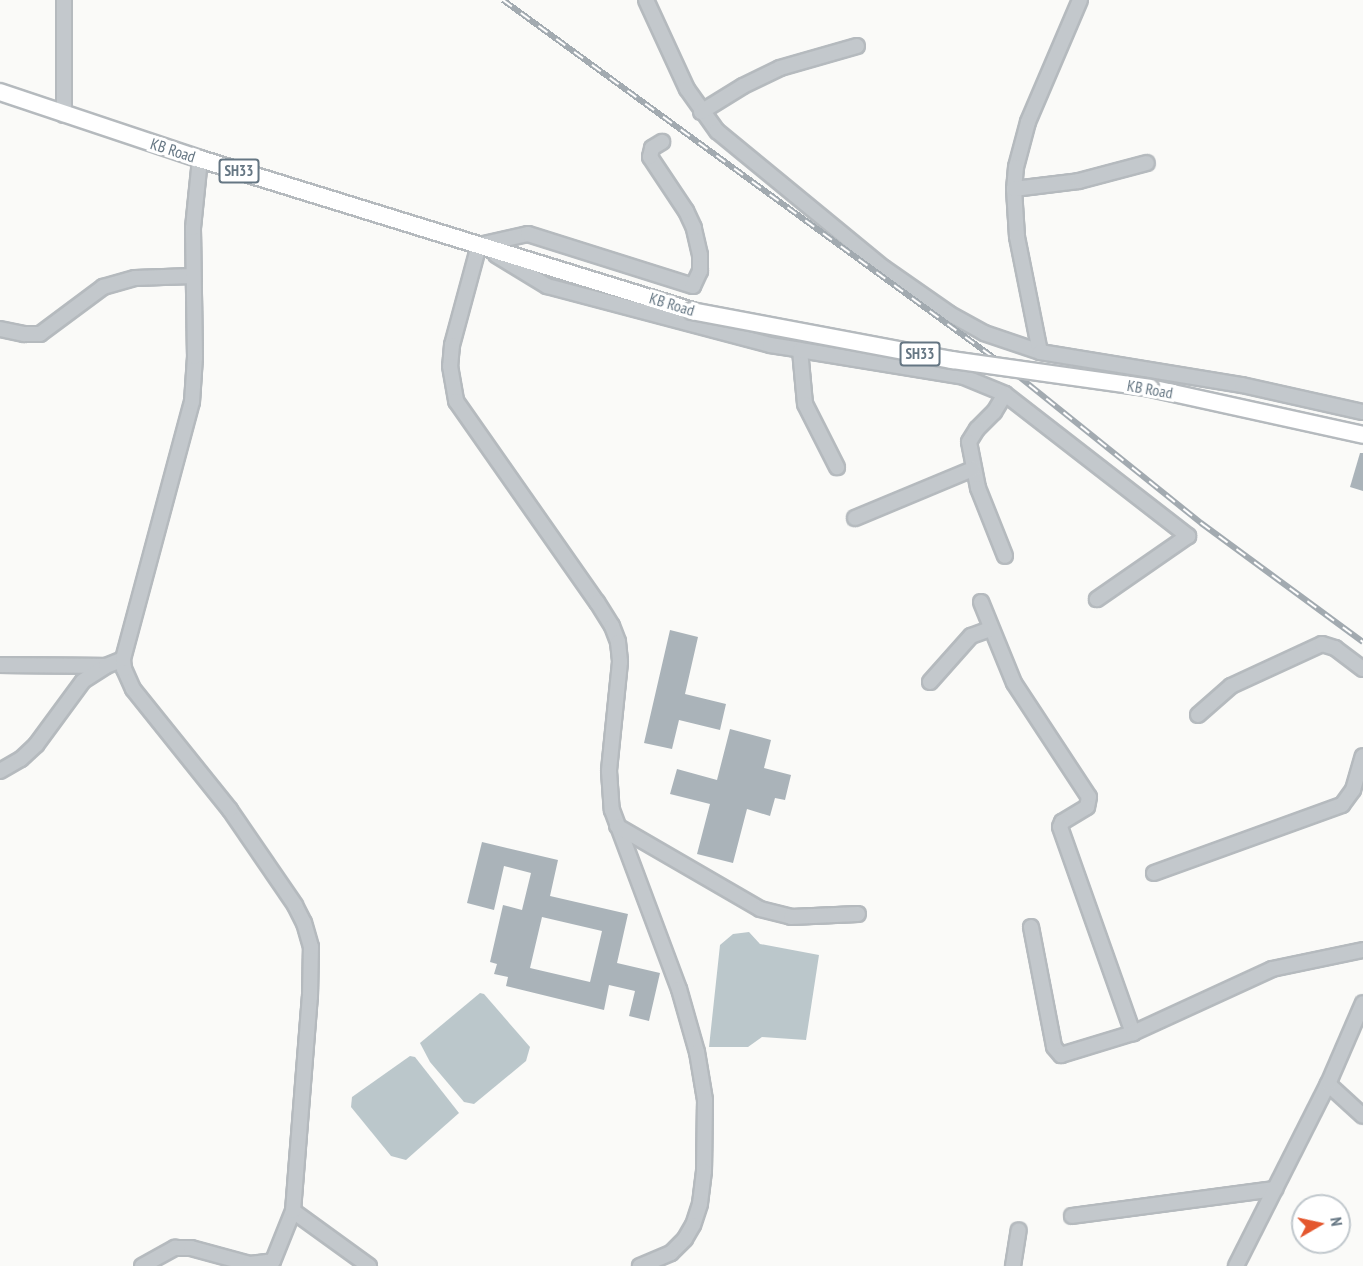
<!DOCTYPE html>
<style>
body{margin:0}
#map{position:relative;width:1363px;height:1266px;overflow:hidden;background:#fafaf8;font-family:"PT Sans Narrow",sans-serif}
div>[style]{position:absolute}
.water>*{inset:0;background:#bbc7cb}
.building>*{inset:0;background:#aab3b9}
.roads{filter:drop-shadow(2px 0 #b5babe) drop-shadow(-2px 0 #b5babe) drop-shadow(0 2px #b5babe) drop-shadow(0 -2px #b5babe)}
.minor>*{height:14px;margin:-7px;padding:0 7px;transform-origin:7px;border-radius:7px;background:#c3c8cc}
.major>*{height:16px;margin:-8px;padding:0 8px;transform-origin:8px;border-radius:8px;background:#fff}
.rail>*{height:6px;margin-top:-3px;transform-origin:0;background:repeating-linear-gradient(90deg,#fff 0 11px,#a2aab0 0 22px);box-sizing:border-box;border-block:2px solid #a2aab0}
.bridges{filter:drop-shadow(2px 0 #b5babe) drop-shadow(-2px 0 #b5babe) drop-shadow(0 2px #b5babe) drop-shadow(0 -2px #b5babe)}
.major-bridge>*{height:16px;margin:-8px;padding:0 8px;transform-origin:8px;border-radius:8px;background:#fff}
span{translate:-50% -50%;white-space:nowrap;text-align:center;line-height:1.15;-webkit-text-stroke:6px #fff;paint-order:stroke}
.shield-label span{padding:2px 4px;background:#fff;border:2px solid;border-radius:4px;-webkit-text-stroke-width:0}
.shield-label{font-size:15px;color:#657683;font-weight:700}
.street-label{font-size:16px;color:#657683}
.north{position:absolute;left:1291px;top:1194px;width:60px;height:60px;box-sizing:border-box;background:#fff;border:2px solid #c1c8cd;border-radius:50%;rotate:81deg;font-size:16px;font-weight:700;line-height:24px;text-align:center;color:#657683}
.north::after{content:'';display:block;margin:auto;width:21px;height:27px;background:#e4572e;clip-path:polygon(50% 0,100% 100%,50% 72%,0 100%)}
</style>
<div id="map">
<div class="water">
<div style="clip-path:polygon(749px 932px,760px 944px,819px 955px,806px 1040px,762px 1037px,748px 1047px,709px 1047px,720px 945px,733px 934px)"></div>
<div style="clip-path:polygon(480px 993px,484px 994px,530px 1047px,526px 1061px,474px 1104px,464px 1102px,430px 1062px,420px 1043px)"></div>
<div style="clip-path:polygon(410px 1056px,415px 1057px,459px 1113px,406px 1160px,391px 1156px,351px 1107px,352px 1097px)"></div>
</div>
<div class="building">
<div style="clip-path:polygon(1360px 453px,1363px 453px,1363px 491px,1350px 487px)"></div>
<div style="clip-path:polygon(670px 630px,698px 637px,685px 694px,726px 704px,720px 730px,679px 720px,672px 749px,644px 743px)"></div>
<div style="clip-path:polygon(730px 729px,771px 740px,764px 768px,791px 775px,785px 800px,775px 798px,770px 816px,747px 809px,733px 863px,697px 854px,710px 804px,670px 794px,677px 769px,717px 780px)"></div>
<div style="clip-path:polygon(evenodd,482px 842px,558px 860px,550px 896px,628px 914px,617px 963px,660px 973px,649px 1021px,629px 1016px,635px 991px,609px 985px,604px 1010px,506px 986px,508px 977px,494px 974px,497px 964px,490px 962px,503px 905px,522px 910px,531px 873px,504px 866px,494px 910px,467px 903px,482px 842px,542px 917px,602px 931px,590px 982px,530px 968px,542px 917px)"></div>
</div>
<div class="roads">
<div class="minor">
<div style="left:64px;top:0;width:115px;rotate:90deg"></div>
<div style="left:646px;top:0;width:98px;rotate:65.3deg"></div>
<div style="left:687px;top:89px;width:52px;rotate:54.5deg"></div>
<div style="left:717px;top:131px;width:216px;rotate:39.4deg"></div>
<div style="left:884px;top:268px;width:80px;rotate:34.9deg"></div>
<div style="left:950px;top:314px;width:39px;rotate:29deg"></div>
<div style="left:984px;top:333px;width:59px;rotate:18.7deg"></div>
<div style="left:1080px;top:0;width:133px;rotate:113.1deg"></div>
<div style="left:1028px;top:122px;width:47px;rotate:104.9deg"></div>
<div style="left:1016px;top:167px;width:22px;rotate:95deg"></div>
<div style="left:1014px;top:189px;width:48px;rotate:86.4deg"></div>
<div style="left:1017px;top:237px;width:117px;rotate:78.7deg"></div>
<div style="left:1040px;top:352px;width:205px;rotate:9.3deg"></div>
<div style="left:1242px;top:385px;width:124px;rotate:12.6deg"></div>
<div style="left:701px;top:112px;width:49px;rotate:-31.8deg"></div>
<div style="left:743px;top:86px;width:41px;rotate:-25.9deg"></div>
<div style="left:780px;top:68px;width:80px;rotate:-15.9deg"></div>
<div style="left:1014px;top:189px;width:65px;rotate:-7deg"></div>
<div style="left:1079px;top:181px;width:70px;rotate:-14.8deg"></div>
<div style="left:479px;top:245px;width:104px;rotate:105.1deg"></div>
<div style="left:452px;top:345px;width:21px;rotate:95deg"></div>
<div style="left:450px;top:366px;width:36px;rotate:80deg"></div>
<div style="left:456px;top:401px;width:246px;rotate:55deg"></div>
<div style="left:597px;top:602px;width:28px;rotate:58deg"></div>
<div style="left:612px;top:626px;width:17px;rotate:69deg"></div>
<div style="left:618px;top:642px;width:20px;rotate:84deg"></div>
<div style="left:620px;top:662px;width:110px;rotate:95.8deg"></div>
<div style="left:609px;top:771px;width:39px;rotate:86deg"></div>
<div style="left:612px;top:810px;width:191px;rotate:69.5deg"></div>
<div style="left:679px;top:989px;width:66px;rotate:74.1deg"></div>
<div style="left:697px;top:1052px;width:49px;rotate:80.5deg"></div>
<div style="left:705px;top:1100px;width:71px;rotate:90.8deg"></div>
<div style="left:704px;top:1171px;width:33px;rotate:97deg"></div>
<div style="left:700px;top:1204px;width:22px;rotate:108deg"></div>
<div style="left:693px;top:1225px;width:16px;rotate:120deg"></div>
<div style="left:685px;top:1239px;width:20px;rotate:135deg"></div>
<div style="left:671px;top:1253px;width:34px;rotate:157deg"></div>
<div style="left:479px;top:245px;width:50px;rotate:-12.7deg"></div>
<div style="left:528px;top:234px;width:173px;rotate:17.5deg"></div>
<div style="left:693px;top:286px;width:17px;rotate:-65deg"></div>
<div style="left:700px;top:271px;width:16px;rotate:-90deg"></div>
<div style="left:700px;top:255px;width:28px;rotate:-103deg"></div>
<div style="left:694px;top:228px;width:19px;rotate:-115deg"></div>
<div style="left:686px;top:211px;width:65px;rotate:-123.7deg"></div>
<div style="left:650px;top:157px;width:9px;rotate:-77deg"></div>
<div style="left:652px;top:148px;width:12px;rotate:-31deg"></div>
<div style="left:496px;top:255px;width:60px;rotate:31.3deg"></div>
<div style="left:547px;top:286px;width:231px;rotate:14.8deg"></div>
<div style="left:770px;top:345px;width:30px;rotate:9deg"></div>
<div style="left:800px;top:350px;width:54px;rotate:84.7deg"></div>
<div style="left:805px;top:404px;width:71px;rotate:63.1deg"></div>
<div style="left:0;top:329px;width:25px;rotate:12deg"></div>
<div style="left:24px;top:334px;width:16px"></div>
<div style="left:40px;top:334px;width:79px;rotate:-36.7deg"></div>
<div style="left:103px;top:287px;width:33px;rotate:-16deg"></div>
<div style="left:135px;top:278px;width:57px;rotate:-2deg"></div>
<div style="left:800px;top:350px;width:166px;rotate:9.3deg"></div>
<div style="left:964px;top:377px;width:44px;rotate:22.5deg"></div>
<div style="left:1005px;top:394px;width:232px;rotate:37.8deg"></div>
<div style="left:1188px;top:536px;width:111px;rotate:145.3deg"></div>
<div style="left:1005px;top:394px;width:21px;rotate:121deg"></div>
<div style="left:994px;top:412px;width:24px;rotate:135deg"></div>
<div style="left:977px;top:429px;width:15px;rotate:122deg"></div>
<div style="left:969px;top:442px;width:47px;rotate:78.9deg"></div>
<div style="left:978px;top:488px;width:73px;rotate:68.3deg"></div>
<div style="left:855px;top:518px;width:128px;rotate:-22.6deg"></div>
<div style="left:981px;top:602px;width:87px;rotate:67.8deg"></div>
<div style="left:1014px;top:683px;width:136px;rotate:56.7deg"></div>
<div style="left:1089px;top:797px;width:10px;rotate:101deg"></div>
<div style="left:1087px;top:807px;width:29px;rotate:149deg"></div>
<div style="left:1062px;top:822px;width:5px;rotate:112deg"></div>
<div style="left:1060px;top:827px;width:219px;rotate:70.5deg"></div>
<div style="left:0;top:665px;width:106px;rotate:0.5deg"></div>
<div style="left:930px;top:682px;width:62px;rotate:-48.3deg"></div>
<div style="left:971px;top:636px;width:20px;rotate:-20deg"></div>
<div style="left:1198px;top:715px;width:44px;rotate:-41.3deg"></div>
<div style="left:1231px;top:686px;width:100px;rotate:-24.8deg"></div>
<div style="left:1322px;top:644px;width:14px;rotate:17deg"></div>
<div style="left:1335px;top:648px;width:35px;rotate:37deg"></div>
<div style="left:0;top:771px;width:24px;rotate:-30deg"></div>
<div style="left:21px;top:759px;width:21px;rotate:-43deg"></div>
<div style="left:36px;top:745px;width:79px;rotate:-53.7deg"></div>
<div style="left:83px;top:681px;width:27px;rotate:-33deg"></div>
<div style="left:106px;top:666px;width:18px;rotate:-22deg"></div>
<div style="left:617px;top:826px;width:165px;rotate:30.1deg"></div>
<div style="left:760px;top:909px;width:32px;rotate:14deg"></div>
<div style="left:791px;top:917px;width:67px;rotate:-2.6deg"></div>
<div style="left:1154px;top:873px;width:200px;rotate:-19.9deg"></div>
<div style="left:1342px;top:805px;width:19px;rotate:-54deg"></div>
<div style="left:1353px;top:790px;width:35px;rotate:-74deg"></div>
<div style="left:1031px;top:927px;width:122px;rotate:79.1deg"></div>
<div style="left:1054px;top:1047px;width:11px;rotate:49deg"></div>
<div style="left:1061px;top:1055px;width:75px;rotate:-17deg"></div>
<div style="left:1133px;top:1033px;width:153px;rotate:-24.7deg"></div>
<div style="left:1272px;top:969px;width:93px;rotate:-11.8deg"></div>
<div style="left:1328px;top:1084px;width:47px;rotate:42.4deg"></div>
<div style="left:293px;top:1211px;width:94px;rotate:35.9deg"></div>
<div style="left:1072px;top:1216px;width:205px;rotate:-7.6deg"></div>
<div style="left:142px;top:1266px;width:38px;rotate:-29deg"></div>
<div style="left:175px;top:1248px;width:16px"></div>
<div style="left:191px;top:1248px;width:61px;rotate:15.2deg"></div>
<div style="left:250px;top:1264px;width:23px;rotate:-7deg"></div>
<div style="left:273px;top:1261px;width:54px;rotate:-68.2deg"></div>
<div style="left:293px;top:1211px;width:215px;rotate:-85.5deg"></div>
<div style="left:310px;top:997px;width:50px;rotate:-88.9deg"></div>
<div style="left:311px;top:947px;width:25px;rotate:-106deg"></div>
<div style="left:304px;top:923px;width:20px;rotate:-117deg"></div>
<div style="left:295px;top:905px;width:115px;rotate:-124.4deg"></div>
<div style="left:230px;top:810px;width:155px;rotate:-128.7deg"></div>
<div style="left:133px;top:689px;width:22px;rotate:-114deg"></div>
<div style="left:124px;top:669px;width:10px;rotate:-96deg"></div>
<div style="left:123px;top:659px;width:266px;rotate:-75deg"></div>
<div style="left:192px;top:402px;width:45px;rotate:-86.2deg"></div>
<div style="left:195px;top:357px;width:129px;rotate:-90.9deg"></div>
<div style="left:193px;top:228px;width:69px;rotate:-84.2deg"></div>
<div style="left:1013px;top:1266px;width:36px;rotate:-81deg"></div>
<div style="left:1236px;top:1266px;width:204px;rotate:-63.2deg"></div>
<div style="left:1328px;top:1084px;width:88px;rotate:-66.6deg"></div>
</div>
<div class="major">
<div style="left:0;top:92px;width:211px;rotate:18.5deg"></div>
<div style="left:200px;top:159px;width:515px;rotate:17.17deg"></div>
<div style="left:1150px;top:388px;width:218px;rotate:12.4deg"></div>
</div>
</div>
<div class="rail">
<div style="left:503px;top:0;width:630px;rotate:36.09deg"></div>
<div style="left:1012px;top:371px;width:243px;rotate:38.8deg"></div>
<div style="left:1201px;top:523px;width:201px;rotate:36.3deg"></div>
</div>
<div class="bridges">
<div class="major-bridge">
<div style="left:692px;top:311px;width:265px;rotate:10.7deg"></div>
<div style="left:952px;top:360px;width:200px;rotate:8deg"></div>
</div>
</div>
<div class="shield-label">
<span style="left:239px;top:171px">SH33</span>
<span style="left:920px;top:354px">SH33</span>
</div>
<div class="street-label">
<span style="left:173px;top:150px;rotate:18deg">KB Road</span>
<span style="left:672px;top:304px;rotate:17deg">KB Road</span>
<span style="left:1150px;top:389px;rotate:10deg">KB Road</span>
</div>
<div class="north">N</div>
</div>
